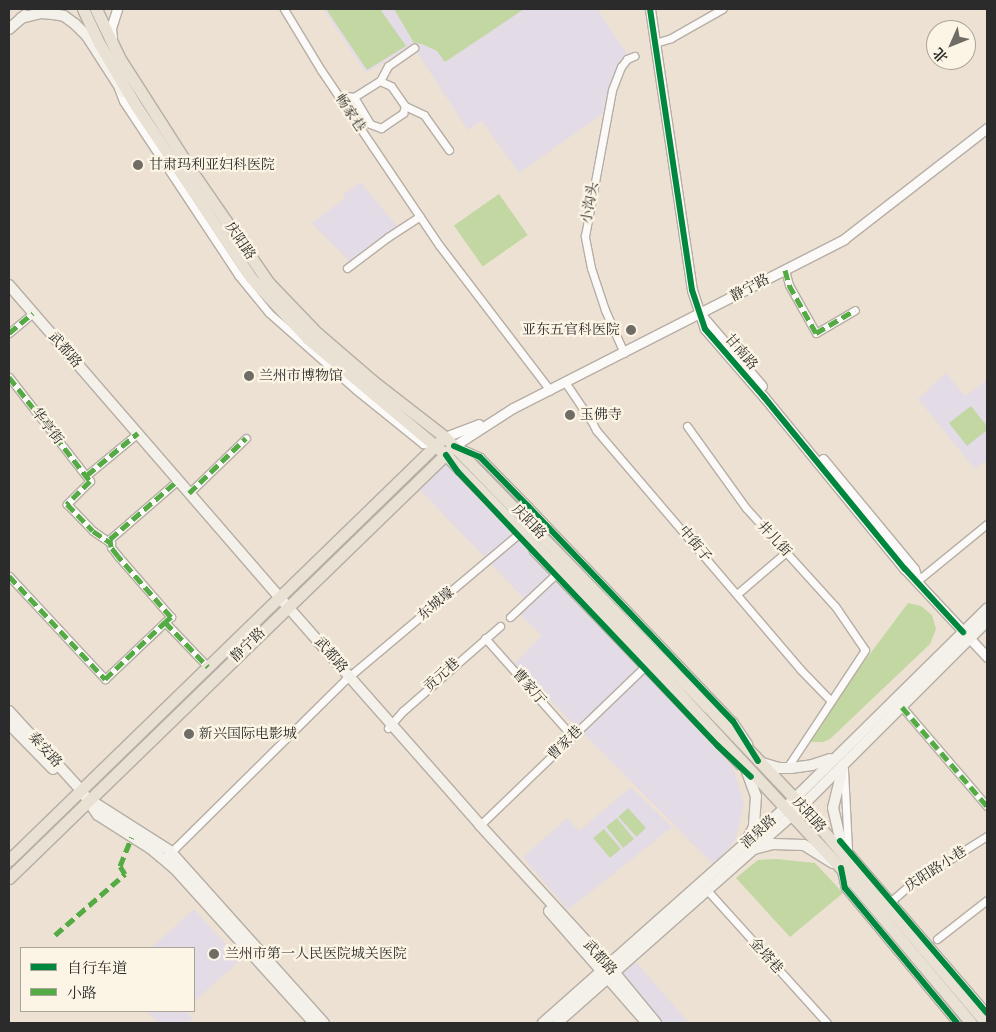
<!DOCTYPE html>
<meta charset="utf-8">
<style>
body{margin:0}
#map{position:relative;width:996px;height:1032px;overflow:hidden;background:#ece1d2;font-family:"IM FELL French Canon","Noto Serif SC",serif}
div>[style]{position:absolute}
.built>*{inset:0;background:#e3dbe6}
.green>*{inset:0;background:#c3d7a2;transform-origin:0 0}
.roads{filter:drop-shadow(1px 0 #b6aea5) drop-shadow(-1px 0 #b6aea5) drop-shadow(0 1px #b6aea5) drop-shadow(0 -1px #b6aea5)}
.minor>*{height:7px;margin:-3.5px;padding:0 3.5px;transform-origin:3.5px;border-radius:3.5px;background:#fcfaf8}
.tertiary>*{height:9px;margin:-4.5px;padding:0 4.5px;transform-origin:4.5px;border-radius:4.5px;background:#fcfaf8}
.secondary>*{height:10px;margin:-5px;padding:0 5px;transform-origin:5px;border-radius:5px;background:#f4f0ea}
.primary>*{height:11px;margin:-5.5px;padding:0 5.5px;transform-origin:5.5px;border-radius:5.5px;background:#e8e1d4}
.quiet>*{height:5px;margin-top:-2.5px;transform-origin:0;background:repeating-linear-gradient(90deg,#54ab44 0 10px,transparent 0 15px)}
.cycleway>*{height:6px;margin:-3px;padding:0 3px;transform-origin:3px;border-radius:3px;background:#00873e}
.dots>*{width:14px;height:14px;translate:-50% -50%;box-sizing:border-box;border:2px solid #fcf5e5;border-radius:50%}
span{translate:-50% -50%;white-space:nowrap;text-align:center;line-height:1.15;-webkit-text-stroke:4.5px #fcf5e5;paint-order:stroke}
.street-label{font-size:14px;color:#2b2b2b}
.poi-label{font-size:14px;color:#2b2b2b}
.left{translate:0 -50%;text-align:left}
.right{translate:-100% -50%;text-align:right}
.frame{position:absolute;inset:0;border:10px solid #2b2b2b;pointer-events:none}
.legend{position:absolute;left:20px;top:947px;width:175px;height:65px;box-sizing:border-box;background:#fcf5e5;border:1px solid #a8a49b;margin:0;padding:6px 9px;list-style:none;font-size:15px;color:#2b2b2b}
.legend li{display:flex;align-items:center;gap:10px;height:25px}
.legend b{width:25px;border:1px solid #a8a49b}
.north{position:absolute;left:926px;top:20px;width:50px;height:50px;box-sizing:border-box;background:#fcf5e5;border:1px solid #a8a49b;border-radius:50%;rotate:226deg;font-size:14px;font-weight:700;line-height:20px;text-align:center;color:#2b2b2b}
.north::after{content:'';display:block;margin:auto;width:18px;height:22px;background:#6f6b65;clip-path:polygon(50% 0,100% 100%,50% 72%,0 100%)}
</style>
<div id="map">
<div class="built">
<div style="clip-path:polygon(323px 9px,597px 9px,627px 54px,611px 80px,602px 114px,519px 173px,482px 121px,468px 130px,412px 45px,366px 73px)"></div>
<div style="clip-path:polygon(360px 182px,397px 226px,351px 263px,312px 223px,344px 199px,345px 193px)"></div>
<div style="clip-path:polygon(946px 373px,965px 396px,987px 380px,987px 462px,986px 461px,975px 469px,918px 399px)"></div>
<div style="clip-path:polygon(446px 464px,733px 767px,744px 805px,735px 840px,714px 865px,514px 664px,542px 635px,515px 610px,526px 600px,417px 487px)"></div>
<div style="clip-path:polygon(631px 787px,672px 827px,568px 910px,523px 857px,567px 818px,579px 831px)"></div>
<div style="clip-path:polygon(194px 909px,240px 960px,194px 1002px,194px 948px,151px 948px)"></div>
<div style="clip-path:polygon(636px 962px,689px 1023px,663px 1023px,621px 975px)"></div>
<div style="clip-path:polygon(147px 1011px,186px 1011px,193px 1018px,188px 1023px,158px 1023px)"></div>
</div>
<div class="green">
<div style="clip-path:polygon(326px 9px,380px 9px,406px 46px,367px 70px)"></div>
<div style="clip-path:polygon(394px 9px,524px 9px,445px 62px,437px 51px,422px 44px,414px 43px)"></div>
<div style="left:499px;top:194px;width:50px;height:55px;rotate:55deg"></div>
<div style="clip-path:polygon(971px 406px,987px 426px,987px 430px,967px 446px,949px 423px)"></div>
<div style="clip-path:polygon(908px 603px,921px 606px,932px 615px,936px 629px,930px 644px,830px 739px,823px 742px,808px 742px,808px 737px)"></div>
<div style="left:628px;top:808px;width:27px;height:13px;rotate:48deg"></div>
<div style="left:617px;top:818px;width:27px;height:14px;rotate:51deg"></div>
<div style="left:604px;top:829px;width:26px;height:14px;rotate:50deg"></div>
<div style="clip-path:polygon(776px 859px,815px 863px,843px 893px,790px 937px,736px 878px,758px 860px)"></div>
</div>
<div class="roads">
<div class="minor">
<div style="left:284px;top:9px;width:71px;rotate:58.8deg"></div>
<div style="left:321px;top:70px;width:211px;rotate:56deg"></div>
<div style="left:439px;top:245px;width:183px;rotate:52.6deg"></div>
<div style="left:655px;top:43px;width:17px;rotate:-17deg"></div>
<div style="left:671px;top:38px;width:59px;rotate:-29.6deg"></div>
<div style="left:118px;top:88px;width:14px;rotate:69deg"></div>
<div style="left:123px;top:101px;width:209px;rotate:56.5deg"></div>
<div style="left:238px;top:275px;width:49px;rotate:50.8deg"></div>
<div style="left:269px;top:313px;width:116px;rotate:41.5deg"></div>
<div style="left:356px;top:390px;width:86px;rotate:38.9deg"></div>
<div style="left:423px;top:444px;width:11px;rotate:5deg"></div>
<div style="left:354px;top:97px;width:31px;rotate:59deg"></div>
<div style="left:370px;top:124px;width:12px;rotate:20deg"></div>
<div style="left:381px;top:128px;width:27px;rotate:-34deg"></div>
<div style="left:403px;top:113px;width:7px;rotate:-74deg"></div>
<div style="left:405px;top:106px;width:24px;rotate:-125deg"></div>
<div style="left:391px;top:86px;width:12px;rotate:-156deg"></div>
<div style="left:341px;top:100px;width:6px;rotate:-39deg"></div>
<div style="left:346px;top:96px;width:8px;rotate:7deg"></div>
<div style="left:354px;top:97px;width:31px;rotate:-32deg"></div>
<div style="left:380px;top:81px;width:17px;rotate:-62deg"></div>
<div style="left:388px;top:66px;width:32px;rotate:-35deg"></div>
<div style="left:405px;top:106px;width:21px;rotate:25deg"></div>
<div style="left:424px;top:115px;width:43px;rotate:54.5deg"></div>
<div style="left:347px;top:268px;width:51px;rotate:-37.1deg"></div>
<div style="left:388px;top:237px;width:38px;rotate:-33deg"></div>
<div style="left:785px;top:270px;width:16px;rotate:75deg"></div>
<div style="left:789px;top:285px;width:55px;rotate:60.6deg"></div>
<div style="left:816px;top:333px;width:45px;rotate:-30.5deg"></div>
<div style="left:9px;top:333px;width:31px;rotate:-40deg"></div>
<div style="left:624px;top:353px;width:47px;rotate:-113.8deg"></div>
<div style="left:605px;top:310px;width:44px;rotate:-108.4deg"></div>
<div style="left:591px;top:268px;width:33px;rotate:-101deg"></div>
<div style="left:585px;top:236px;width:148px;rotate:-79.5deg"></div>
<div style="left:612px;top:90px;width:25px;rotate:-69deg"></div>
<div style="left:621px;top:67px;width:10px;rotate:-53deg"></div>
<div style="left:627px;top:59px;width:8px;rotate:-23deg"></div>
<div style="left:9px;top:377px;width:132px;rotate:52.1deg"></div>
<div style="left:90px;top:481px;width:33px;rotate:135deg"></div>
<div style="left:67px;top:504px;width:37px;rotate:46deg"></div>
<div style="left:93px;top:531px;width:22px;rotate:34deg"></div>
<div style="left:565px;top:382px;width:48px;rotate:56deg"></div>
<div style="left:592px;top:422px;width:9px;rotate:63deg"></div>
<div style="left:596px;top:430px;width:314px;rotate:49.5deg"></div>
<div style="left:800px;top:669px;width:43px;rotate:45.9deg"></div>
<div style="left:687px;top:426px;width:101px;rotate:54.3deg"></div>
<div style="left:746px;top:508px;width:132px;rotate:47.8deg"></div>
<div style="left:835px;top:606px;width:53px;rotate:55.7deg"></div>
<div style="left:865px;top:650px;width:141px;rotate:123.5deg"></div>
<div style="left:458px;top:447px;width:24px;rotate:24deg"></div>
<div style="left:480px;top:457px;width:69px;rotate:45.6deg"></div>
<div style="left:528px;top:506px;width:297px;rotate:46.4deg"></div>
<div style="left:733px;top:721px;width:27px;rotate:56deg"></div>
<div style="left:87px;top:475px;width:66px;rotate:-39.5deg"></div>
<div style="left:189px;top:493px;width:79px;rotate:-44deg"></div>
<div style="left:533px;top:551px;width:297px;rotate:46.1deg"></div>
<div style="left:9px;top:576px;width:141px;rotate:47deg"></div>
<div style="left:105px;top:679px;width:83px;rotate:-43.5deg"></div>
<div style="left:165px;top:622px;width:62px;rotate:46.3deg"></div>
<div style="left:917px;top:581px;width:90px;rotate:-39.2deg"></div>
<div style="left:737px;top:594px;width:63px;rotate:-40.5deg"></div>
<div style="left:510px;top:617px;width:64px;rotate:-43.1deg"></div>
<div style="left:165px;top:622px;width:8px;rotate:-40deg"></div>
<div style="left:171px;top:617px;width:81px;rotate:-131deg"></div>
<div style="left:118px;top:556px;width:11px;rotate:-128deg"></div>
<div style="left:111px;top:547px;width:8px;rotate:-97deg"></div>
<div style="left:110px;top:539px;width:90px;rotate:-40.9deg"></div>
<div style="left:485px;top:638px;width:131px;rotate:48.4deg"></div>
<div style="left:902px;top:707px;width:130px;rotate:49.4deg"></div>
<div style="left:388px;top:728px;width:23px;rotate:-49deg"></div>
<div style="left:403px;top:711px;width:129px;rotate:-41.2deg"></div>
<div style="left:844px;top:770px;width:80px;rotate:87.1deg"></div>
<div style="left:480px;top:825px;width:231px;rotate:-43.9deg"></div>
<div style="left:841px;top:843px;width:224px;rotate:49.3deg"></div>
<div style="left:164px;top:859px;width:255px;rotate:-44.7deg"></div>
<div style="left:345px;top:680px;width:231px;rotate:-40.1deg"></div>
<div style="left:841px;top:871px;width:17px;rotate:77deg"></div>
<div style="left:845px;top:888px;width:175px;rotate:50.3deg"></div>
<div style="left:706px;top:889px;width:181px;rotate:47.9deg"></div>
<div style="left:889px;top:903px;width:29px;rotate:-41deg"></div>
<div style="left:911px;top:884px;width:90px;rotate:-32.3deg"></div>
<div style="left:937px;top:939px;width:63px;rotate:-38deg"></div>
</div>
<div class="tertiary">
<div style="left:650px;top:9px;width:284px;rotate:81.5deg"></div>
<div style="left:692px;top:290px;width:41px;rotate:71.6deg"></div>
<div style="left:705px;top:329px;width:90px;rotate:49.1deg"></div>
<div style="left:764px;top:397px;width:222px;rotate:50.7deg"></div>
<div style="left:905px;top:569px;width:120px;rotate:47deg"></div>
<div style="left:112px;top:38px;width:10px;rotate:-96deg"></div>
<div style="left:111px;top:28px;width:20px;rotate:-72deg"></div>
<div style="left:702px;top:316px;width:92px;rotate:49.4deg"></div>
<div style="left:445px;top:437px;width:36px;rotate:-21deg"></div>
<div style="left:454px;top:446px;width:70px;rotate:-32.8deg"></div>
<div style="left:513px;top:408px;width:372px;rotate:-27deg"></div>
<div style="left:844px;top:239px;width:181px;rotate:-37.8deg"></div>
<div style="left:823px;top:459px;width:143px;rotate:50.4deg"></div>
<div style="left:914px;top:569px;width:9px;rotate:72deg"></div>
</div>
<div class="secondary">
<div style="left:21px;top:18px;width:21px;rotate:-14deg"></div>
<div style="left:41px;top:13px;width:12px;rotate:5deg"></div>
<div style="left:53px;top:14px;width:11px;rotate:10deg"></div>
<div style="left:64px;top:16px;width:14px;rotate:36deg"></div>
<div style="left:75px;top:24px;width:17px;rotate:45deg"></div>
<div style="left:87px;top:36px;width:67px;rotate:57.3deg"></div>
<div style="left:9px;top:29px;width:21px;rotate:-41deg"></div>
<div style="left:9px;top:285px;width:426px;rotate:49.1deg"></div>
<div style="left:288px;top:607px;width:290px;rotate:48.6deg"></div>
<div style="left:480px;top:825px;width:199px;rotate:47.6deg"></div>
<div style="left:614px;top:972px;width:66px;rotate:50.5deg"></div>
<div style="left:9px;top:711px;width:107px;rotate:47.7deg"></div>
<div style="left:81px;top:790px;width:30px;rotate:56deg"></div>
<div style="left:98px;top:815px;width:62px;rotate:32.4deg"></div>
<div style="left:150px;top:848px;width:33px;rotate:40deg"></div>
<div style="left:175px;top:869px;width:207px;rotate:47.9deg"></div>
<div style="left:9px;top:724px;width:63px;rotate:45.6deg"></div>
<div style="left:759px;top:762px;width:21px;rotate:17deg"></div>
<div style="left:779px;top:768px;width:12px"></div>
<div style="left:791px;top:768px;width:21px;rotate:-8deg"></div>
<div style="left:812px;top:765px;width:19px;rotate:-18deg"></div>
<div style="left:843px;top:767px;width:42px;rotate:103.7deg"></div>
<div style="left:833px;top:808px;width:48px;rotate:76.8deg"></div>
<div style="left:746px;top:769px;width:29px;rotate:70deg"></div>
<div style="left:756px;top:796px;width:31px;rotate:94deg"></div>
<div style="left:754px;top:827px;width:13px;rotate:119deg"></div>
<div style="left:90px;top:800px;width:95px;rotate:32.5deg"></div>
<div style="left:170px;top:851px;width:231px;rotate:48.2deg"></div>
<div style="left:754px;top:849px;width:20px;rotate:-15deg"></div>
<div style="left:773px;top:844px;width:31px;rotate:2deg"></div>
<div style="left:804px;top:845px;width:34px;rotate:32deg"></div>
<div style="left:549px;top:911px;width:149px;rotate:48.8deg"></div>
<div style="left:543px;top:1023px;width:324px;rotate:-41.6deg"></div>
<div style="left:785px;top:808px;width:284px;rotate:-44.6deg"></div>
<div style="left:557px;top:1023px;width:327px;rotate:-41.5deg"></div>
<div style="left:802px;top:806px;width:262px;rotate:-45deg"></div>
</div>
<div class="primary">
<div style="left:83px;top:9px;width:38px;rotate:65deg"></div>
<div style="left:99px;top:43px;width:73px;rotate:59.6deg"></div>
<div style="left:136px;top:106px;width:207px;rotate:56.2deg"></div>
<div style="left:251px;top:278px;width:83px;rotate:46.9deg"></div>
<div style="left:308px;top:339px;width:180px;rotate:40deg"></div>
<div style="left:446px;top:455px;width:291px;rotate:45.4deg"></div>
<div style="left:650px;top:662px;width:289px;rotate:47.2deg"></div>
<div style="left:846px;top:874px;width:194px;rotate:50deg"></div>
<div style="left:96px;top:9px;width:55px;rotate:64.4deg"></div>
<div style="left:120px;top:59px;width:135px;rotate:57.4deg"></div>
<div style="left:193px;top:173px;width:134px;rotate:55.4deg"></div>
<div style="left:269px;top:283px;width:69px;rotate:46.2deg"></div>
<div style="left:317px;top:333px;width:75px;rotate:40.7deg"></div>
<div style="left:374px;top:382px;width:90px;rotate:37.8deg"></div>
<div style="left:445px;top:437px;width:376px;rotate:45.8deg"></div>
<div style="left:707px;top:706px;width:138px;rotate:46.5deg"></div>
<div style="left:802px;top:806px;width:285px;rotate:49.7deg"></div>
<div style="left:9px;top:860px;width:601px;rotate:-44.19deg"></div>
<div style="left:9px;top:878px;width:616px;rotate:-44.14deg"></div>
</div>
</div>
<div class="quiet">
<div style="left:785px;top:270px;width:16px;rotate:75deg"></div>
<div style="left:789px;top:285px;width:55px;rotate:60.6deg"></div>
<div style="left:816px;top:333px;width:45px;rotate:-30.5deg"></div>
<div style="left:9px;top:333px;width:31px;rotate:-40deg"></div>
<div style="left:9px;top:377px;width:132px;rotate:52.1deg"></div>
<div style="left:90px;top:481px;width:33px;rotate:135deg"></div>
<div style="left:67px;top:504px;width:37px;rotate:46deg"></div>
<div style="left:93px;top:531px;width:22px;rotate:34deg"></div>
<div style="left:87px;top:475px;width:66px;rotate:-39.5deg"></div>
<div style="left:189px;top:493px;width:79px;rotate:-44deg"></div>
<div style="left:9px;top:576px;width:141px;rotate:47deg"></div>
<div style="left:105px;top:679px;width:83px;rotate:-43.5deg"></div>
<div style="left:165px;top:622px;width:62px;rotate:46.3deg"></div>
<div style="left:165px;top:622px;width:8px;rotate:-40deg"></div>
<div style="left:171px;top:617px;width:81px;rotate:-131deg"></div>
<div style="left:118px;top:556px;width:11px;rotate:-128deg"></div>
<div style="left:111px;top:547px;width:8px;rotate:-97deg"></div>
<div style="left:110px;top:539px;width:90px;rotate:-40.9deg"></div>
<div style="left:902px;top:707px;width:130px;rotate:49.4deg"></div>
<div style="left:55px;top:935px;width:93px;rotate:-41.1deg"></div>
<div style="left:125px;top:874px;width:9px;rotate:-122deg"></div>
<div style="left:120px;top:866px;width:31px;rotate:-68deg"></div>
</div>
<div class="cycleway">
<div style="left:650px;top:9px;width:284px;rotate:81.5deg"></div>
<div style="left:692px;top:290px;width:41px;rotate:71.6deg"></div>
<div style="left:705px;top:329px;width:90px;rotate:49.1deg"></div>
<div style="left:764px;top:397px;width:222px;rotate:50.7deg"></div>
<div style="left:905px;top:569px;width:86px;rotate:47.4deg"></div>
<div style="left:454px;top:446px;width:28px;rotate:23deg"></div>
<div style="left:480px;top:457px;width:69px;rotate:45.6deg"></div>
<div style="left:528px;top:506px;width:297px;rotate:46.4deg"></div>
<div style="left:733px;top:721px;width:47px;rotate:58deg"></div>
<div style="left:446px;top:455px;width:21px;rotate:55deg"></div>
<div style="left:458px;top:472px;width:378px;rotate:46.5deg"></div>
<div style="left:718px;top:746px;width:45px;rotate:43.2deg"></div>
<div style="left:840px;top:841px;width:226px;rotate:49.5deg"></div>
<div style="left:841px;top:868px;width:20px;rotate:79deg"></div>
<div style="left:845px;top:888px;width:175px;rotate:50.3deg"></div>
</div>
<div class="dots">
<div style="left:138px;top:165px;background:#6f6b65"></div>
<div style="left:631px;top:330px;background:#6f6b65"></div>
<div style="left:249px;top:376px;background:#6f6b65"></div>
<div style="left:570px;top:415px;background:#6f6b65"></div>
<div style="left:189px;top:734px;background:#6f6b65"></div>
<div style="left:214px;top:954px;background:#6f6b65"></div>
</div>
<div class="street-label">
<span style="left:350px;top:113px;rotate:56deg">畅家巷</span>
<span style="left:590px;top:203px;rotate:-80deg">小沟头</span>
<span style="left:240px;top:241px;rotate:56deg">庆阳路</span>
<span style="left:750px;top:288px;rotate:-28deg">静宁路</span>
<span style="left:65px;top:350px;rotate:49deg">武都路</span>
<span style="left:741px;top:352px;rotate:49deg">甘南路</span>
<span style="left:47px;top:426px;rotate:52deg">华亭街</span>
<span style="left:529px;top:522px;rotate:46deg">庆阳路</span>
<span style="left:774px;top:539px;rotate:47deg">井儿街</span>
<span style="left:695px;top:544px;rotate:50deg">中街子</span>
<span style="left:436px;top:604px;rotate:-41deg">东城壕</span>
<span style="left:248px;top:645px;rotate:-44deg">静宁路</span>
<span style="left:331px;top:655px;rotate:49deg">武都路</span>
<span style="left:442px;top:675px;rotate:-42deg">贡元巷</span>
<span style="left:529px;top:687px;rotate:49deg">曹家厅</span>
<span style="left:565px;top:743px;rotate:-44deg">曹家巷</span>
<span style="left:45px;top:750px;rotate:48deg">秦安路</span>
<span style="left:809px;top:815px;rotate:48deg">庆阳路</span>
<span style="left:759px;top:832px;rotate:-42deg">酒泉路</span>
<span style="left:936px;top:869px;rotate:-33deg">庆阳路小巷</span>
<span style="left:766px;top:956px;rotate:48deg">金塔巷</span>
<span style="left:600px;top:958px;rotate:48deg">武都路</span>
</div>
<div class="poi-label">
<span class="left" style="left:149px;top:165px">甘肃玛利亚妇科医院</span>
<span class="right" style="left:620px;top:330px">亚东五官科医院</span>
<span class="left" style="left:259px;top:376px">兰州市博物馆</span>
<span class="left" style="left:580px;top:415px">玉佛寺</span>
<span class="left" style="left:199px;top:734px">新兴国际电影城</span>
<span class="left" style="left:225px;top:954px">兰州市第一人民医院城关医院</span>
</div>
<div class="frame"></div>
<ul class="legend">
<li><b style="height:6px;background:#00873e"></b>自行车道</li>
<li><b style="height:6px;background:#54ab44"></b>小路</li>
</ul>
<div class="north">北</div>
</div>
